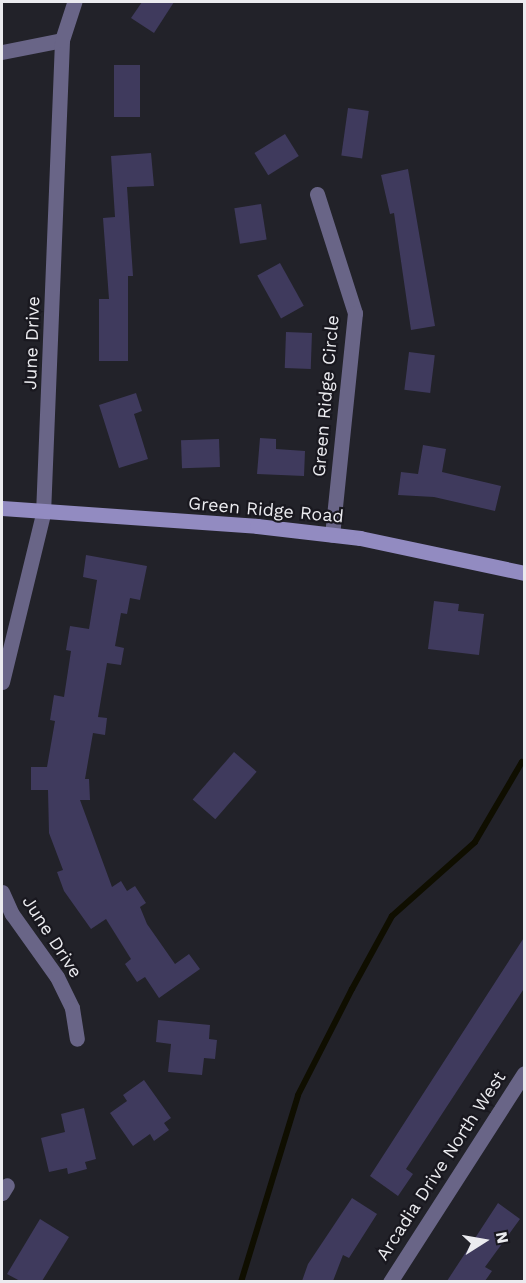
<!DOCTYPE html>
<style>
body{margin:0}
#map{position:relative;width:526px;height:1283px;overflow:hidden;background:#222229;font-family:"Work Sans",sans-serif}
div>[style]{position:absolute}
.stream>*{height:6px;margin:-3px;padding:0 3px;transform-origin:3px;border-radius:3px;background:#0f0e00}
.building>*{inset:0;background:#3f3a5d;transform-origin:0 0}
.street>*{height:15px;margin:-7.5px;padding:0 7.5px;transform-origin:7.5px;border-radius:7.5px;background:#696587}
.secondary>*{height:15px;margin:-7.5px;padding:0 7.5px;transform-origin:7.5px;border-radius:7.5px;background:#928bc1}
span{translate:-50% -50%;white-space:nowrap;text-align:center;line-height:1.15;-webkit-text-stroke:4.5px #19181f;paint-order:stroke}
.street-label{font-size:18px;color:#ebebef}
.frame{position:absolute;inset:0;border:3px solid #ebebef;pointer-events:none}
.north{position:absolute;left:454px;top:1211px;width:60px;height:60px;-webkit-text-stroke:4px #19181f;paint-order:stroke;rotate:79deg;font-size:16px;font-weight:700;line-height:24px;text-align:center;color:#ebebef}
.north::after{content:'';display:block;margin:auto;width:21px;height:27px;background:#ebebef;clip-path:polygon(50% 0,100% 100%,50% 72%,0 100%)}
</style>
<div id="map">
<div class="stream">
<div style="left:241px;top:1282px;width:195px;rotate:-73deg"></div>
<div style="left:298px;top:1095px;width:119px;rotate:-63deg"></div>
<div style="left:352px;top:989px;width:83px;rotate:-61.3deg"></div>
<div style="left:392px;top:916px;width:111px;rotate:-41.7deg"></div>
<div style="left:475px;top:842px;width:93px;rotate:-59.6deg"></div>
<div style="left:522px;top:762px;width:2px;rotate:27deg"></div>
</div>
<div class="building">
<div style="clip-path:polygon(142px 2px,174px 2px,154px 33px,131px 18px)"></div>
<div style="left:140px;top:65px;width:52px;height:26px;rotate:90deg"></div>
<div style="left:348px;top:108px;width:21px;height:48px;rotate:8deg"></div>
<div style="left:285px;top:134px;width:26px;height:36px;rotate:58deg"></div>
<div style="clip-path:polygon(151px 153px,154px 186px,127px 187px,133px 276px,128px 276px,128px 361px,99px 361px,99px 299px,109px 299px,103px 218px,115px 217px,111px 156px)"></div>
<div style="clip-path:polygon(408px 169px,435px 326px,411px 330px,394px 213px,390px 214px,381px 175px)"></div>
<div style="left:261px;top:204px;width:36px;height:27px;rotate:81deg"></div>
<div style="left:280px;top:263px;width:49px;height:26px;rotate:61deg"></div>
<div style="left:286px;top:332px;width:26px;height:36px;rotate:2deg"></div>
<div style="left:409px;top:352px;width:26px;height:38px;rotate:7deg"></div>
<div style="clip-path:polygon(136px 393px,142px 411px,134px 414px,148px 459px,119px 468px,99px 405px)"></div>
<div style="clip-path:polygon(260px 438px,276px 439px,276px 449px,305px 451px,304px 476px,257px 474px)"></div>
<div style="left:219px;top:439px;width:28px;height:38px;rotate:88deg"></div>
<div style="clip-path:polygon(423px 445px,446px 449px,442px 472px,501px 486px,495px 511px,434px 497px,398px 495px,401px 472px,418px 474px)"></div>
<div style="clip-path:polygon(86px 555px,147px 566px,140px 600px,130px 598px,127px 614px,121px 613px,115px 646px,124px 648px,121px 665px,107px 663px,98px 717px,107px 718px,105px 735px,93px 733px,85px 779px,89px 779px,90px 800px,80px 800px,112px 887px,121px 881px,127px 891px,135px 886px,146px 903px,140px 907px,147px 924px,175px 964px,189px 954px,200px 969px,159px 998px,145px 977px,137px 982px,125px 964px,131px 959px,106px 919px,91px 929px,64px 891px,57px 872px,63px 870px,49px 833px,48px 790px,31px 790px,31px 767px,47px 767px,55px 721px,50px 720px,54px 695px,64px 697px,71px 651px,66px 650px,70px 626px,89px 629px,97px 580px,83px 577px)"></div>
<div style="clip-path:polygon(434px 601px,459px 604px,458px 611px,484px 614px,479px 655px,428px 649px)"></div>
<div style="left:234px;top:752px;width:30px;height:63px;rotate:41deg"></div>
<div style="clip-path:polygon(525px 936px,525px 987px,406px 1169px,413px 1174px,398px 1196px,370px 1176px)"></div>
<div style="clip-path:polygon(158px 1020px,210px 1025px,209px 1039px,217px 1040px,215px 1059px,204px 1058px,202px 1075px,168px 1072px,171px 1044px,156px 1042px)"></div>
<div style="clip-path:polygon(144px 1080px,171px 1118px,164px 1123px,169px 1130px,154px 1141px,150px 1134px,133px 1146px,110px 1113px,127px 1101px,123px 1095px)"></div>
<div style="clip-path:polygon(84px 1108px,96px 1159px,85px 1162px,87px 1169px,68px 1174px,67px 1168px,49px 1172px,41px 1138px,65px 1132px,61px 1114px)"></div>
<div style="clip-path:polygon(352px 1198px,377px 1214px,349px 1258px,343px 1255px,333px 1281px,302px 1281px,308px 1264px)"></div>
<div style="clip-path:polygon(498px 1203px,520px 1219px,485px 1267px,492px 1271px,485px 1281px,447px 1281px)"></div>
<div style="clip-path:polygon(40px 1219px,69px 1237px,42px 1281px,20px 1281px,7px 1274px)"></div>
</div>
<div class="street">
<div style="left:2px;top:52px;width:61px;rotate:-11.3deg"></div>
<div style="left:317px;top:194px;width:125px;rotate:72.3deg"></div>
<div style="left:355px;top:313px;width:223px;rotate:95.9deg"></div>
<div style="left:2px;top:682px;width:173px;rotate:-76.3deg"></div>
<div style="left:43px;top:514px;width:474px;rotate:-87.7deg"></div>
<div style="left:62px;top:40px;width:40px;rotate:-72deg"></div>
<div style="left:2px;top:892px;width:24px;rotate:66deg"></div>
<div style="left:12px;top:914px;width:77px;rotate:54.5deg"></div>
<div style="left:57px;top:977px;width:34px;rotate:64deg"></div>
<div style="left:72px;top:1008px;width:31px;rotate:81deg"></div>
<div style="left:2px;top:1193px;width:9px;rotate:-58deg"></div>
<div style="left:390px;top:1282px;width:248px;rotate:-57.3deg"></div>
</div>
<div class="secondary">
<div style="left:2px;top:508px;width:256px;rotate:4deg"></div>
<div style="left:257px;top:526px;width:104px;rotate:6.6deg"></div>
<div style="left:360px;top:538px;width:168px;rotate:12deg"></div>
</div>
<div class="street-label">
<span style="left:32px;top:343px;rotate:-88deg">June Drive</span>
<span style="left:326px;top:396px;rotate:-85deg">Green Ridge Circle</span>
<span style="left:266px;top:510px;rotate:5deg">Green Ridge Road</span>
<span style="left:52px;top:937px;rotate:57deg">June Drive</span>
<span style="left:441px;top:1166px;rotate:-57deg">Arcadia Drive North West</span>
</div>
<div class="frame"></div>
<div class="north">N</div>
</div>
